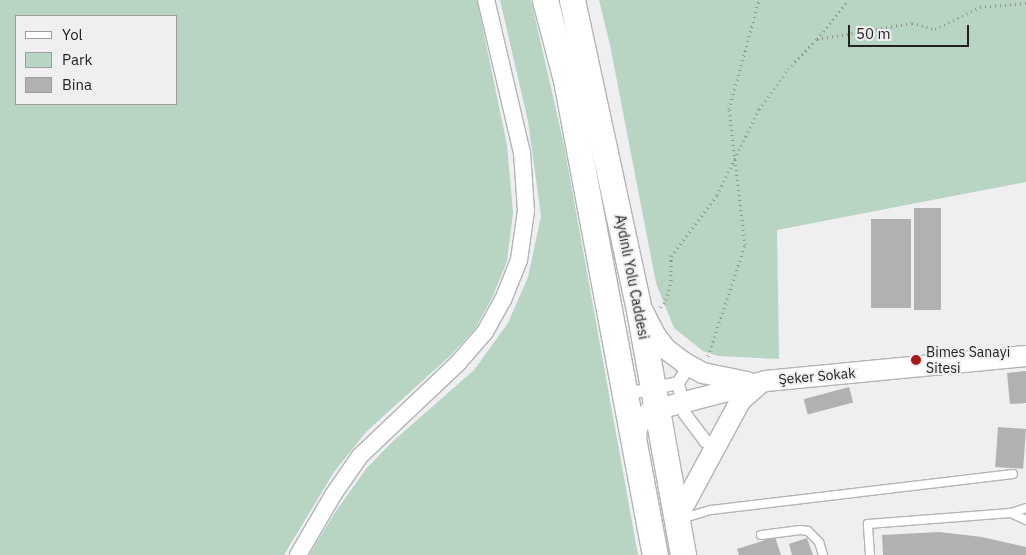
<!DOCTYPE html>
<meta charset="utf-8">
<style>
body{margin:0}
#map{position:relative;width:1026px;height:555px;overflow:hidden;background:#efeff1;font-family:"IBM Plex Sans",sans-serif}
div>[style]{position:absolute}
.green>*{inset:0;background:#b8d4c3}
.building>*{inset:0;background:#b1b1b2;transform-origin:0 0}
.path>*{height:3px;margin-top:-1.5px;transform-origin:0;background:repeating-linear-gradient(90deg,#919192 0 1px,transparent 0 5px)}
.roads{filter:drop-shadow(1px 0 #b3b4b5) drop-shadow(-1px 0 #b3b4b5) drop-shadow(0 1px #b3b4b5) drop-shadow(0 -1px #b3b4b5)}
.service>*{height:8px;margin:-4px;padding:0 4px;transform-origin:4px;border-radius:4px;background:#fff}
.pedestrian>*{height:12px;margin:-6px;padding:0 6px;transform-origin:6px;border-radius:6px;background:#fff}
.minor>*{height:16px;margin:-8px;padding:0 8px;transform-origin:8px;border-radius:8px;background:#fff}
.tertiary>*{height:20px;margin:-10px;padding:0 10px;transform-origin:10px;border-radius:10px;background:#fff}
.primary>*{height:25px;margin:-12.5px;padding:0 12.5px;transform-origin:12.5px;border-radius:12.5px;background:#fff}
.dots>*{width:14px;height:14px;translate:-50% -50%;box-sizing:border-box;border:2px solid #efeff1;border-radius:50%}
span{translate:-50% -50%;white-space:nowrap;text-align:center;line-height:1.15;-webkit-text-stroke:4px #efeff1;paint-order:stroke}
.street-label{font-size:14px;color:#222223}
.poi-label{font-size:14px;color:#222223}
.left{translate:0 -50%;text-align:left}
.legend{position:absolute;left:15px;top:15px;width:162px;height:90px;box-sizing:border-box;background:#efeff1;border:1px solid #9d9d9f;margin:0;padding:6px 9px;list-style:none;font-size:15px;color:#222223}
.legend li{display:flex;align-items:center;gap:10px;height:25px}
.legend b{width:25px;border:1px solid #9d9d9f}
.scale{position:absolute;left:848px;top:25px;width:121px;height:22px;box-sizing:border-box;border:2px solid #222223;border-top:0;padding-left:6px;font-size:15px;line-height:18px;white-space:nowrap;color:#222223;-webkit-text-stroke:4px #efeff1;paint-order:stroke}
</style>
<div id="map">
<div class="green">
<div style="clip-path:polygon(evenodd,0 0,477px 0,507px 145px,513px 213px,507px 261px,493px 296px,475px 329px,450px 356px,367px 431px,334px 472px,284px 555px,0 555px,0 0,16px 16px,176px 16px,176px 104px,16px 104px,16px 16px)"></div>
<div style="clip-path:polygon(500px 0,531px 0,564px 145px,638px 555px,309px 555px,336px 511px,366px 469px,391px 443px,474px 370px,508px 323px,528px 277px,541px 216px,528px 121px)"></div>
<div style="clip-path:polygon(599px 0,1026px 0,1026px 182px,777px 230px,779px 359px,718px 356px,703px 351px,674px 328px,656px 283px,610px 45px)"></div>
</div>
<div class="building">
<div style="left:914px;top:208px;width:27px;height:102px"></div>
<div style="left:871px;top:219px;width:40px;height:89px"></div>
<div style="clip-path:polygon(1026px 371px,1026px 403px,1010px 404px,1007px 373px)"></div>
<div style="left:849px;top:387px;width:16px;height:47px;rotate:75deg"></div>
<div style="left:998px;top:427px;width:28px;height:40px;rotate:4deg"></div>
<div style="clip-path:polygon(939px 532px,982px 537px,1026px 547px,1026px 555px,883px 555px,882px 535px)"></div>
<div style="clip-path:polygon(775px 537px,781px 555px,739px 555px,737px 549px)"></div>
<div style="clip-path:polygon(807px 538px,813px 555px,792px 555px,789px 544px)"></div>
</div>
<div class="path">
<div style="left:817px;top:39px;width:96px;rotate:-9.6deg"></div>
<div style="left:912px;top:23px;width:24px;rotate:15deg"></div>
<div style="left:935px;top:29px;width:50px;rotate:-26.1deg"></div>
<div style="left:980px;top:7px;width:46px;rotate:-5deg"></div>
<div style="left:660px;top:307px;width:9px;rotate:-49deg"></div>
<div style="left:666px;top:300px;width:20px;rotate:-75deg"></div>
<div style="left:671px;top:281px;width:25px;rotate:-90deg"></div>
<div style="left:671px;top:256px;width:76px;rotate:-53deg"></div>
<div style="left:717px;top:195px;width:96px;rotate:-64deg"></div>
<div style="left:759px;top:109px;width:49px;rotate:-54.1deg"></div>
<div style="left:788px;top:69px;width:42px;rotate:-46deg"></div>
<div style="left:817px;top:39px;width:50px;rotate:-51.5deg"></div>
<div style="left:708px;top:356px;width:117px;rotate:-71.6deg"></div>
<div style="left:745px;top:245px;width:137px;rotate:-96.7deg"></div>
<div style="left:729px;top:109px;width:113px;rotate:-74.6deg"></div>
</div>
<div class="roads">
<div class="service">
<div style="left:1011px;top:513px;width:17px;rotate:25deg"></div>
<div style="left:681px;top:519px;width:31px;rotate:-17deg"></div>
<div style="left:711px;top:510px;width:304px;rotate:-6.8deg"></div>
<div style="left:761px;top:535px;width:40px;rotate:-7.1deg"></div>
<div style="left:801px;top:530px;width:7px;rotate:8deg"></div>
<div style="left:808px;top:531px;width:16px;rotate:45deg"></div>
<div style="left:819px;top:542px;width:14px;rotate:73deg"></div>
<div style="left:870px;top:555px;width:31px;rotate:-94deg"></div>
<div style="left:868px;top:524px;width:143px;rotate:-4.4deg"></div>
<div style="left:1011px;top:513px;width:16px;rotate:-18deg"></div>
</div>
<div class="pedestrian">
<div style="left:689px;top:366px;width:20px;rotate:123deg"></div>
<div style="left:678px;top:383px;width:32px;rotate:77deg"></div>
<div style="left:685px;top:414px;width:34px;rotate:53deg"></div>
<div style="left:705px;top:441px;width:11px;rotate:22deg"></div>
<div style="left:626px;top:394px;width:53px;rotate:-11.9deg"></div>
</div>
<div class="minor">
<div style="left:298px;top:555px;width:69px;rotate:-59.7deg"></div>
<div style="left:333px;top:495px;width:47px;rotate:-55.3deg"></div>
<div style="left:360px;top:456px;width:135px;rotate:-43.5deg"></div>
<div style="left:458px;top:363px;width:41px;rotate:-48.9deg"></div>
<div style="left:485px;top:332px;width:37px;rotate:-61deg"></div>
<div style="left:503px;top:300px;width:43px;rotate:-68.2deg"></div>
<div style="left:519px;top:260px;width:49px;rotate:-81.9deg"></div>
<div style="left:526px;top:211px;width:58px;rotate:-93.9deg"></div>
<div style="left:522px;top:153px;width:157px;rotate:-103.2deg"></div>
</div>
<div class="tertiary">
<div style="left:643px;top:311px;width:27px;rotate:63deg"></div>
<div style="left:655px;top:335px;width:18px;rotate:52deg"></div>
<div style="left:666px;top:349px;width:21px;rotate:37deg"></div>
<div style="left:683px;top:362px;width:23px;rotate:29deg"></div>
<div style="left:703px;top:373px;width:45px;rotate:11.6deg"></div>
<div style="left:635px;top:443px;width:18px;rotate:-81deg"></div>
<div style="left:638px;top:425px;width:18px;rotate:-49deg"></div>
<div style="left:650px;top:411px;width:120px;rotate:-14.5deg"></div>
<div style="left:766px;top:381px;width:261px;rotate:-5.5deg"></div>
<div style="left:676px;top:520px;width:136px;rotate:-61.6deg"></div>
<div style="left:741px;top:400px;width:23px;rotate:-41deg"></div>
</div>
<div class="primary">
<div style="left:545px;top:0;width:83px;rotate:75.3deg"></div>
<div style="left:566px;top:80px;width:483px;rotate:79.4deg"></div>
<div style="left:572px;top:0;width:317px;rotate:77.8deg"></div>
<div style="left:639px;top:310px;width:249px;rotate:79.8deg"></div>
</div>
</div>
<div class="dots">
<div style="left:916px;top:360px;background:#aa1816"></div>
</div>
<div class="street-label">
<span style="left:632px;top:277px;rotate:79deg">Aydınlı Yolu Caddesi</span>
<span style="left:817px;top:376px;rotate:-5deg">Şeker Sokak</span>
</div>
<div class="poi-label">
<span class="left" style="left:926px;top:360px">Bimes Sanayi<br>Sitesi</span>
</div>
<ul class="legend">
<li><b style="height:6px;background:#fff"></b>Yol</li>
<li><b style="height:14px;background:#b8d4c3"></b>Park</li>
<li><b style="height:14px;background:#b1b1b2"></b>Bina</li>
</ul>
<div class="scale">50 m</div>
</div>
